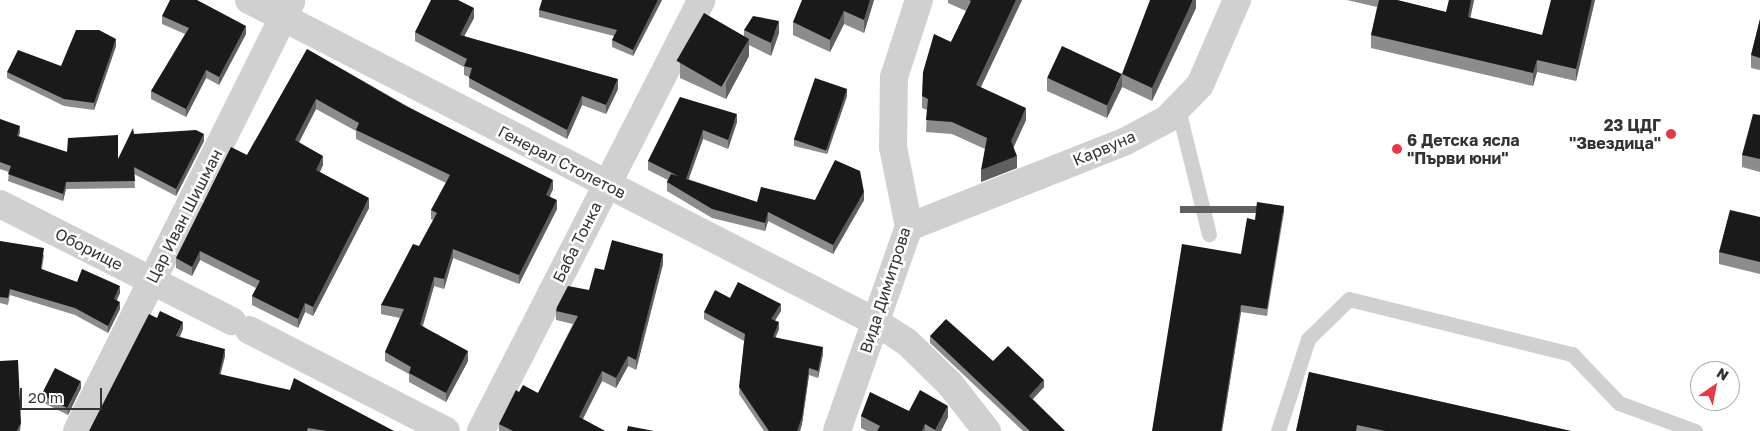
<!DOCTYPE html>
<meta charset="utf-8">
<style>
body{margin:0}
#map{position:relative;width:1760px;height:431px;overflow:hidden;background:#fff;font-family:"Golos Text",sans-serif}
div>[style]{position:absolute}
.service>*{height:15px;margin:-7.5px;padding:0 7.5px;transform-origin:7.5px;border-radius:7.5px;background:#d0d0d0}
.minor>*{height:28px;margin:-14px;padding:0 14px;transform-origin:14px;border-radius:14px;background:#d0d0d0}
.wall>*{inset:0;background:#8c8c8c}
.shaded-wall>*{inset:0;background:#5f5f5f;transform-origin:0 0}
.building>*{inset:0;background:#1a1a1a;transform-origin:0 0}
.dots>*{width:14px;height:14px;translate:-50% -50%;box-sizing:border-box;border:2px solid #fff;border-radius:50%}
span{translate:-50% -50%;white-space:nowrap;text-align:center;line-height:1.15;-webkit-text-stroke:5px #fff;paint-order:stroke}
.poi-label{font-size:16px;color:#333;font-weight:700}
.right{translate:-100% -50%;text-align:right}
.left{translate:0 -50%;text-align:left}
.street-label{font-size:16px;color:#333}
.north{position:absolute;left:1690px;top:361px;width:50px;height:50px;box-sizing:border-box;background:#fff;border:1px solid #adadad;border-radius:50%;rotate:33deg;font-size:14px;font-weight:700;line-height:20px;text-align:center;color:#333}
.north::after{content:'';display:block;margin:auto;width:18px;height:22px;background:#e63946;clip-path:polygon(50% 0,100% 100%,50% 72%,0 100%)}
.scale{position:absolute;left:20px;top:388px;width:82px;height:22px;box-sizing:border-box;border:2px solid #333;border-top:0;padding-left:6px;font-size:15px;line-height:18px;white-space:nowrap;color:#333;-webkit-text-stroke:4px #fff;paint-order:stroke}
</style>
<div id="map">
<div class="service">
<div style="left:1178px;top:109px;width:129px;rotate:76.1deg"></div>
<div style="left:1278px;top:431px;width:97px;rotate:-71.9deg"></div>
<div style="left:1308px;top:339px;width:57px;rotate:-44.3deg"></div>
<div style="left:1349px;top:299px;width:230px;rotate:13.9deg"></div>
<div style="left:1572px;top:354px;width:68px;rotate:46.2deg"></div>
<div style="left:1619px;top:403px;width:81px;rotate:20.2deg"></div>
</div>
<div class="minor">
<div style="left:249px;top:0;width:705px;rotate:27.18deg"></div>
<div style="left:876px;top:322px;width:37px;rotate:33deg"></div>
<div style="left:907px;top:342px;width:60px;rotate:44.3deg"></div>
<div style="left:950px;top:384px;width:60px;rotate:51.8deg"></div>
<div style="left:0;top:204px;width:260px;rotate:26.8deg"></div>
<div style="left:909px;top:227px;width:233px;rotate:-21.6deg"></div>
<div style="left:1126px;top:141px;width:47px;rotate:-28.2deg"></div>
<div style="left:1167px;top:119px;width:47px;rotate:-45.9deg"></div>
<div style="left:1200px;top:85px;width:93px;rotate:-66.5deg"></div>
<div style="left:249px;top:330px;width:221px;rotate:27.1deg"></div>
<div style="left:77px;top:431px;width:480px;rotate:-63.5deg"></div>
<div style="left:481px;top:431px;width:484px;rotate:-62.9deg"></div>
<div style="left:837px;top:431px;width:216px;rotate:-70.6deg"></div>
<div style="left:909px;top:227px;width:82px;rotate:-101.3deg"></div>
<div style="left:893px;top:147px;width:70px;rotate:-89.2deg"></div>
<div style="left:894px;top:77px;width:81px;rotate:-72deg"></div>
</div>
<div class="wall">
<div style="clip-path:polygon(662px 0,633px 56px,612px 47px,612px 40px,614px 36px,539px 17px,539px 10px)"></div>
<div style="clip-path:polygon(874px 0,864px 33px,844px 24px,830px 52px,793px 35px,793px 22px)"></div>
<div style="clip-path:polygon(948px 0,1022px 0,981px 87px,1026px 120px,1013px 148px,1017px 168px,981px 182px,985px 149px,952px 134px,926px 132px,927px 110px,922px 108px,922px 96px,951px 42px,966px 11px,948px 3px)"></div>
<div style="clip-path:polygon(1196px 0,1196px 8px,1152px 101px,1122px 87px,1122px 74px)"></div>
<div style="clip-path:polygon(1347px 0,1397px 0,1446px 12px,1449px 0,1474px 0,1470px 18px,1542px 35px,1595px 0,1576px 81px,1537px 72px,1533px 86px,1371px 48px,1371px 35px,1377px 7px)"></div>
<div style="clip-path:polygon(162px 16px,246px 34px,219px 85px,206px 78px,186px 117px,151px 99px,151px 91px,185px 34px,162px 24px)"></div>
<div style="clip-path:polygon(474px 18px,464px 36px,618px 89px,606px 114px,582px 105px,567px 139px,469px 87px,469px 77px,464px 75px,464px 67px,415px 41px,415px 32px)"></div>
<div style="clip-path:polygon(1760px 19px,1760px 70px,1751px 68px,1751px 55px)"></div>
<div style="clip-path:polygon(744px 30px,779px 33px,771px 56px,749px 45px,749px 56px,726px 99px,680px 78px,680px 62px,744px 36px)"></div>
<div style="clip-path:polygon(116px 46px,94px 110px,64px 106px,7px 78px,7px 72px,61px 66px)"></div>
<div style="clip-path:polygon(307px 49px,553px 189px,550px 196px,557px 209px,519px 284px,453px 258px,444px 289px,434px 286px,423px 326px,468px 361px,446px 402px,409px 382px,409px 374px,385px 361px,385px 352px,400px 318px,381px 314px,381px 305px,419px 246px,433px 220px,431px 219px,431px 210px,446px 183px,356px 139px,356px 131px,316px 109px,299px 142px,323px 165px,320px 172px,369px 208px,313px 316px,305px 312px,298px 328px,252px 305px,252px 296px,256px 288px,200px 260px,192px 276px,176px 268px,176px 258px,247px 155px)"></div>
<div style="clip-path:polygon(1047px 78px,1122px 87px,1107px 118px,1047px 91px)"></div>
<div style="clip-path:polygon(847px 96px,827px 154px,794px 146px,794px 139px)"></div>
<div style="clip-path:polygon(680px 97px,737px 122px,728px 149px,703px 139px,688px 179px,757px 202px,815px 200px,864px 200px,833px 254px,768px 221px,765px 231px,712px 218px,667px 191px,667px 182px,668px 180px,648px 170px,648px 161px)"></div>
<div style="clip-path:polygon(1760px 115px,1760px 172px,1742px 167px,1742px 155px)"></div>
<div style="clip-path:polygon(0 119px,20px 132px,19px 136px,67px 152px,118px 159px,134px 134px,204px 141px,176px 196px,134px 174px,135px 188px,66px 189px,63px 201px,8px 181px,9px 172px,0 169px)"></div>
<div style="clip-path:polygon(1284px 213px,1267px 316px,1241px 312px,1222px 431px,1152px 431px,1241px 254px,1255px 220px)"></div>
<div style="clip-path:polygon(1760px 217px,1760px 274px,1719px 264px,1719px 252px)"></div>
<div style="clip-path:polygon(0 241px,44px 255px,42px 269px,77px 282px,120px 293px,117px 300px,120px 309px,108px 333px,75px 315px,10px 295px,8px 305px,0 303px)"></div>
<div style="clip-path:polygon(663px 264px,636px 370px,628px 366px,616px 388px,602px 381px,583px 419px,605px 431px,499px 431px,499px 424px,519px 392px,538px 393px,573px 324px,556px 320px,556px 311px,589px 290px,604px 270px)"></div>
<div style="clip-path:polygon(730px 298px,781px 311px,775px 321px,779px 329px,775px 337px,823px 354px,818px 378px,809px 375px,802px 424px,800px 431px,764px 431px,739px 394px,744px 341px,704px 319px,704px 312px)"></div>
<div style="clip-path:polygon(183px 329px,180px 337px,225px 356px,220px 374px,394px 431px,89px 431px)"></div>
<div style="clip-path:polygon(930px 336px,993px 361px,1044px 387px,1033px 399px,1065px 431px,1023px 431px,930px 343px)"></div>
<div style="clip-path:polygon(1309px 372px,1571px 431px,1296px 431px)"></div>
<div style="clip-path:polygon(81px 388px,68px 415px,42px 402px,42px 395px)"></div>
<div style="clip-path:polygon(909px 411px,948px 417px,941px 431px,867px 431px,861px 428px,861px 416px)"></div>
</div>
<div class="shaded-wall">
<div style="clip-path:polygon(658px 0,662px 0,633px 56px,633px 50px)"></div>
<div style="clip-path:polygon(870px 0,874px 0,864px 33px,864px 20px)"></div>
<div style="clip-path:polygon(1016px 0,1022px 0,976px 97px,976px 85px)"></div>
<div style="clip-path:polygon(1193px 0,1196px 0,1196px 8px,1152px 101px,1152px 88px)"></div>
<div style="clip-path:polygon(1471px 0,1474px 0,1468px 29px,1468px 17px)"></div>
<div style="clip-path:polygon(1592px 0,1595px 0,1576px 81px,1576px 69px)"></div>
<div style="clip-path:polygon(474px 8px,474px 18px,460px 44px,460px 35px)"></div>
<div style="clip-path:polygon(844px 11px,844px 24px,830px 52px,830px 40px)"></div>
<div style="clip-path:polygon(779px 21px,779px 33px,771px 56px,771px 43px)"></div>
<div style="clip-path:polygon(246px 26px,246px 34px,219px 85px,219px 77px)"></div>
<div style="clip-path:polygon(116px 39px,116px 46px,94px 110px,94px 103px)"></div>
<div style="clip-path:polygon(749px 39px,749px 56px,726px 99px,726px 83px)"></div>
<div style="clip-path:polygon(1537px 60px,1537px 72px,1533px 86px,1533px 73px)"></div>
<div style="clip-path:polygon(206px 70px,206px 78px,186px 117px,186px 109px)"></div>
<div style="clip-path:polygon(1122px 74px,1122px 87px,1107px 118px,1107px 106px)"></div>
<div style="clip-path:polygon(618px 79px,618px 89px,606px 114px,606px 105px)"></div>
<div style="clip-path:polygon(847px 89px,847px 96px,827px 154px,827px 148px)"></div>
<div style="clip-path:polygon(582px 96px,582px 105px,567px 139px,567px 130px)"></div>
<div style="clip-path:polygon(316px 99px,316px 109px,295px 150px,295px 140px)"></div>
<div style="clip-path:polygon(1026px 108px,1026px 120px,1011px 153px,1011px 141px)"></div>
<div style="clip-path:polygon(737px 114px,737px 122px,728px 149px,728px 140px)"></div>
<div style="clip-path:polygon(20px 126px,20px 132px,17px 142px,17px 136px)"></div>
<div style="clip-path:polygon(703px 130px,703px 139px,686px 187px,686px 179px)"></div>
<div style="clip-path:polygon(204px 134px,204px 141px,176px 196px,176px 189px)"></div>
<div style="clip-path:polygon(323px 156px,323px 165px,316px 180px,316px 170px)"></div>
<div style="clip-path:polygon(1017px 156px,1017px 168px,981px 182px,981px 170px)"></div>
<div style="clip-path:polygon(553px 180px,553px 189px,546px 204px,546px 195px)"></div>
<div style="clip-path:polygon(66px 182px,66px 189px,63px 201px,63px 194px)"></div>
<div style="clip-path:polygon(864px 192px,864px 200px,833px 254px,833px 245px)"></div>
<div style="clip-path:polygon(369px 198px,369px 208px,313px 316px,313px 307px)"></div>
<div style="clip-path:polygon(557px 200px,557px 209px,519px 284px,519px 275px)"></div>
<div style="left:1284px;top:206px;width:7px;height:104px;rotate:90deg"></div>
<div style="clip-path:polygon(768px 212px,768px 221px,765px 231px,765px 223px)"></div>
<div style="clip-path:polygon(453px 249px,453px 258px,444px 289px,444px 279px)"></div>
<div style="clip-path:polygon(200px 251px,200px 260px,192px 276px,192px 267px)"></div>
<div style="clip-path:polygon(663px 254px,663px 264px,636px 370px,636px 360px)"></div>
<div style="clip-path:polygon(434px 277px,434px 286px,420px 334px,420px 325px)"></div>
<div style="clip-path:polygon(120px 286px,120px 293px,114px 306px,114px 299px)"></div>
<div style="clip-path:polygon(120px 302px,120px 309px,108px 333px,108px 326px)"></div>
<div style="clip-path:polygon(305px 303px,305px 312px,298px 328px,298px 319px)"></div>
<div style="clip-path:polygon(781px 304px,781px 311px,771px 326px,771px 319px)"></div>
<div style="clip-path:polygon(1241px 305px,1241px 312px,1222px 431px,1221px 431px)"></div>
<div style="clip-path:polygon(183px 322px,183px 329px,176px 343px,176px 336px)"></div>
<div style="clip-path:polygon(779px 322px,779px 329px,773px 344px,773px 337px)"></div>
<div style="clip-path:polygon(823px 347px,823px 354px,818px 378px,818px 371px)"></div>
<div style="clip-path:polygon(225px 349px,225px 356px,219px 381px,219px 374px)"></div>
<div style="clip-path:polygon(468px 351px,468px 361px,446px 402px,446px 393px)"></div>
<div style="clip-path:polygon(628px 356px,628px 366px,616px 388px,616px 378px)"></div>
<div style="clip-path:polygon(809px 368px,809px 375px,802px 424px,800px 431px,797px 431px)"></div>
<div style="clip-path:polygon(602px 371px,602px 381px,579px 426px,579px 417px)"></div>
<div style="clip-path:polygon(1044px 380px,1044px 387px,1029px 403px,1029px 396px)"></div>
<div style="clip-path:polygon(81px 381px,81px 388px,68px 415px,68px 408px)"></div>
<div style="clip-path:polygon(948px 406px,948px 417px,941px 431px,935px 431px,935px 430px)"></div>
<div style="clip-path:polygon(21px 423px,20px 431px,17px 431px)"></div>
<div style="clip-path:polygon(925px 424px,925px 431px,922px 431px)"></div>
</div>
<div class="building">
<div style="clip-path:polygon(170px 0,197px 0,246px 26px,219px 77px,206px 70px,186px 109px,151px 91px,189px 28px,162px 16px)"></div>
<div style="clip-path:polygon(431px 0,458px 0,474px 8px,460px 35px,618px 79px,606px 105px,582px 96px,567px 130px,469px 78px,472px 68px,464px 66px,467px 59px,415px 32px)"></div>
<div style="clip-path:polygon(542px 0,658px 0,633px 50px,612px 40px,617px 30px,539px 10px)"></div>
<div style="clip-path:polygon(802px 0,870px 0,864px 20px,844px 11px,830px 40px,793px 22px)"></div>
<div style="clip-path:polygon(969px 0,1016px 0,976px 85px,1026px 108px,1011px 141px,1017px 156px,981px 170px,987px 138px,952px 122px,926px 120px,928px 99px,922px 96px,923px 72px,934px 34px,951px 42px,971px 1px)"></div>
<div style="clip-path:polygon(1150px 0,1193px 0,1152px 88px,1122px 74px)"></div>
<div style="clip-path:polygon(1379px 0,1397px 0,1446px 12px,1449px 0,1471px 0,1468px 17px,1542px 35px,1551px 0,1592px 0,1576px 69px,1537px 60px,1533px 73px,1371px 35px)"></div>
<div style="left:704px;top:13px;width:52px;height:55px;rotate:30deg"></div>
<div style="clip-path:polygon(753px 16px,779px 21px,771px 43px,744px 30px)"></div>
<div style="clip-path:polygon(1760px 19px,1760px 58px,1751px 55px)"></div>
<div style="clip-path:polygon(76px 30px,99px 30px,116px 39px,94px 103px,64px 99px,7px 72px,18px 50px,61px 66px)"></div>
<div style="left:1062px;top:46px;width:66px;height:35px;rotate:25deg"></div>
<div style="clip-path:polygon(307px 49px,404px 105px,553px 180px,546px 195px,557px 200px,519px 275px,453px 249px,444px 279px,434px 277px,420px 325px,468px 351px,446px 393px,409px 373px,411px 367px,385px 352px,404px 309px,381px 305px,413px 244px,419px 246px,437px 213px,431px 210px,450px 175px,356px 130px,359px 123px,316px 99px,295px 140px,323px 156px,316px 170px,369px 198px,313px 307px,305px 303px,298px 319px,252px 296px,260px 281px,200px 251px,192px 267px,176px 258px,231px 147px,247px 155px)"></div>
<div style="left:815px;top:78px;width:34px;height:65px;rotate:19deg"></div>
<div style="clip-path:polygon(680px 97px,737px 114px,728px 140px,703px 130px,686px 179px,757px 202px,761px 187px,815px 200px,835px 160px,860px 171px,864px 192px,833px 245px,768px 212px,765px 223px,712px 209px,667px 182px,671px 174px,678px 176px,648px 161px)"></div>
<div style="clip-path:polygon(1753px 114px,1760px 115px,1760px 159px,1742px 155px)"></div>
<div style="clip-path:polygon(0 119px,20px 126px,17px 136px,67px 152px,68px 138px,118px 135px,118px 159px,133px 128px,134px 134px,196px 130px,204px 134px,176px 189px,134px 167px,135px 181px,66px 182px,63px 194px,8px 174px,11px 166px,0 162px)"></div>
<div style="clip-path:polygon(1257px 202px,1284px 206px,1267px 309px,1241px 305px,1221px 431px,1152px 431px,1182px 244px,1241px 254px,1247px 218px,1255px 220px)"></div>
<div style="clip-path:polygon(1730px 210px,1760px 217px,1760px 262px,1719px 252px)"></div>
<div style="clip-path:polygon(612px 240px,663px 254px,636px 360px,628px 356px,616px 378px,602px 371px,579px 417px,605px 431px,513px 431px,499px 424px,516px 390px,519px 392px,523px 385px,538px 393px,578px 316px,556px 311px,557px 307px,568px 286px,589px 290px,595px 268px,604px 270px)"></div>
<div style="clip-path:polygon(0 241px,44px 248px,41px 269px,77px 282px,82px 269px,120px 286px,114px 299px,120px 302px,108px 326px,75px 308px,10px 289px,8px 298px,0 297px)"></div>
<div style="clip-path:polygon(738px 282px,781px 304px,771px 319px,779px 322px,773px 337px,823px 347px,818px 371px,809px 368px,802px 417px,797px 431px,769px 431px,739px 387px,745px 334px,704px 312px,715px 290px,730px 298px)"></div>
<div style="clip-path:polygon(160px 311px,183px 322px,176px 336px,225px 349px,219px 374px,290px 390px,294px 378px,394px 431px,327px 431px,308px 428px,307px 431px,89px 431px,149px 314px,157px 318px)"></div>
<div style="clip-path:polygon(946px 319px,993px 361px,1008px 346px,1044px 380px,1029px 396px,1065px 431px,1030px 431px,930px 336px)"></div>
<div style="clip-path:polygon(18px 360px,21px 423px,17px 431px,0 431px,0 361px)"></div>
<div style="left:55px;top:368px;width:29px;height:30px;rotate:27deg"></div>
<div style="clip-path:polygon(1309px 372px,1571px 431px,1385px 431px,1357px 425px,1356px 431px,1296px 431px)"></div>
<div style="clip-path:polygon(920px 390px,948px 406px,935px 430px,925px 424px,922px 431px,877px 431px,880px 426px,861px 416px,870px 392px,909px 411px)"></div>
<div style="clip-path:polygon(628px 426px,654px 431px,627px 431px)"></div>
</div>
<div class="dots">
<div style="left:1671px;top:134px;background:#e63946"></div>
<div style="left:1397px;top:149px;background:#e63946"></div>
</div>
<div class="poi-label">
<span class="right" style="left:1661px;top:134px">23 ЦДГ<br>"Звездица"</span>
<span class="left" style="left:1407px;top:149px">6 Детска ясла<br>"Първи юни"</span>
</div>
<div class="street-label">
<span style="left:1104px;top:148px;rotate:-23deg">Карвуна</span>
<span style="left:562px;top:162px;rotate:27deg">Генерал Столетов</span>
<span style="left:184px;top:216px;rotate:-63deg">Цар Иван Шишман</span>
<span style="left:577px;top:242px;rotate:-63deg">Баба Тонка</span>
<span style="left:89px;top:249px;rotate:27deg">Оборище</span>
<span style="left:885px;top:290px;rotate:-72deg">Вида Димитрова</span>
</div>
<div class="north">N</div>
<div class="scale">20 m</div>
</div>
